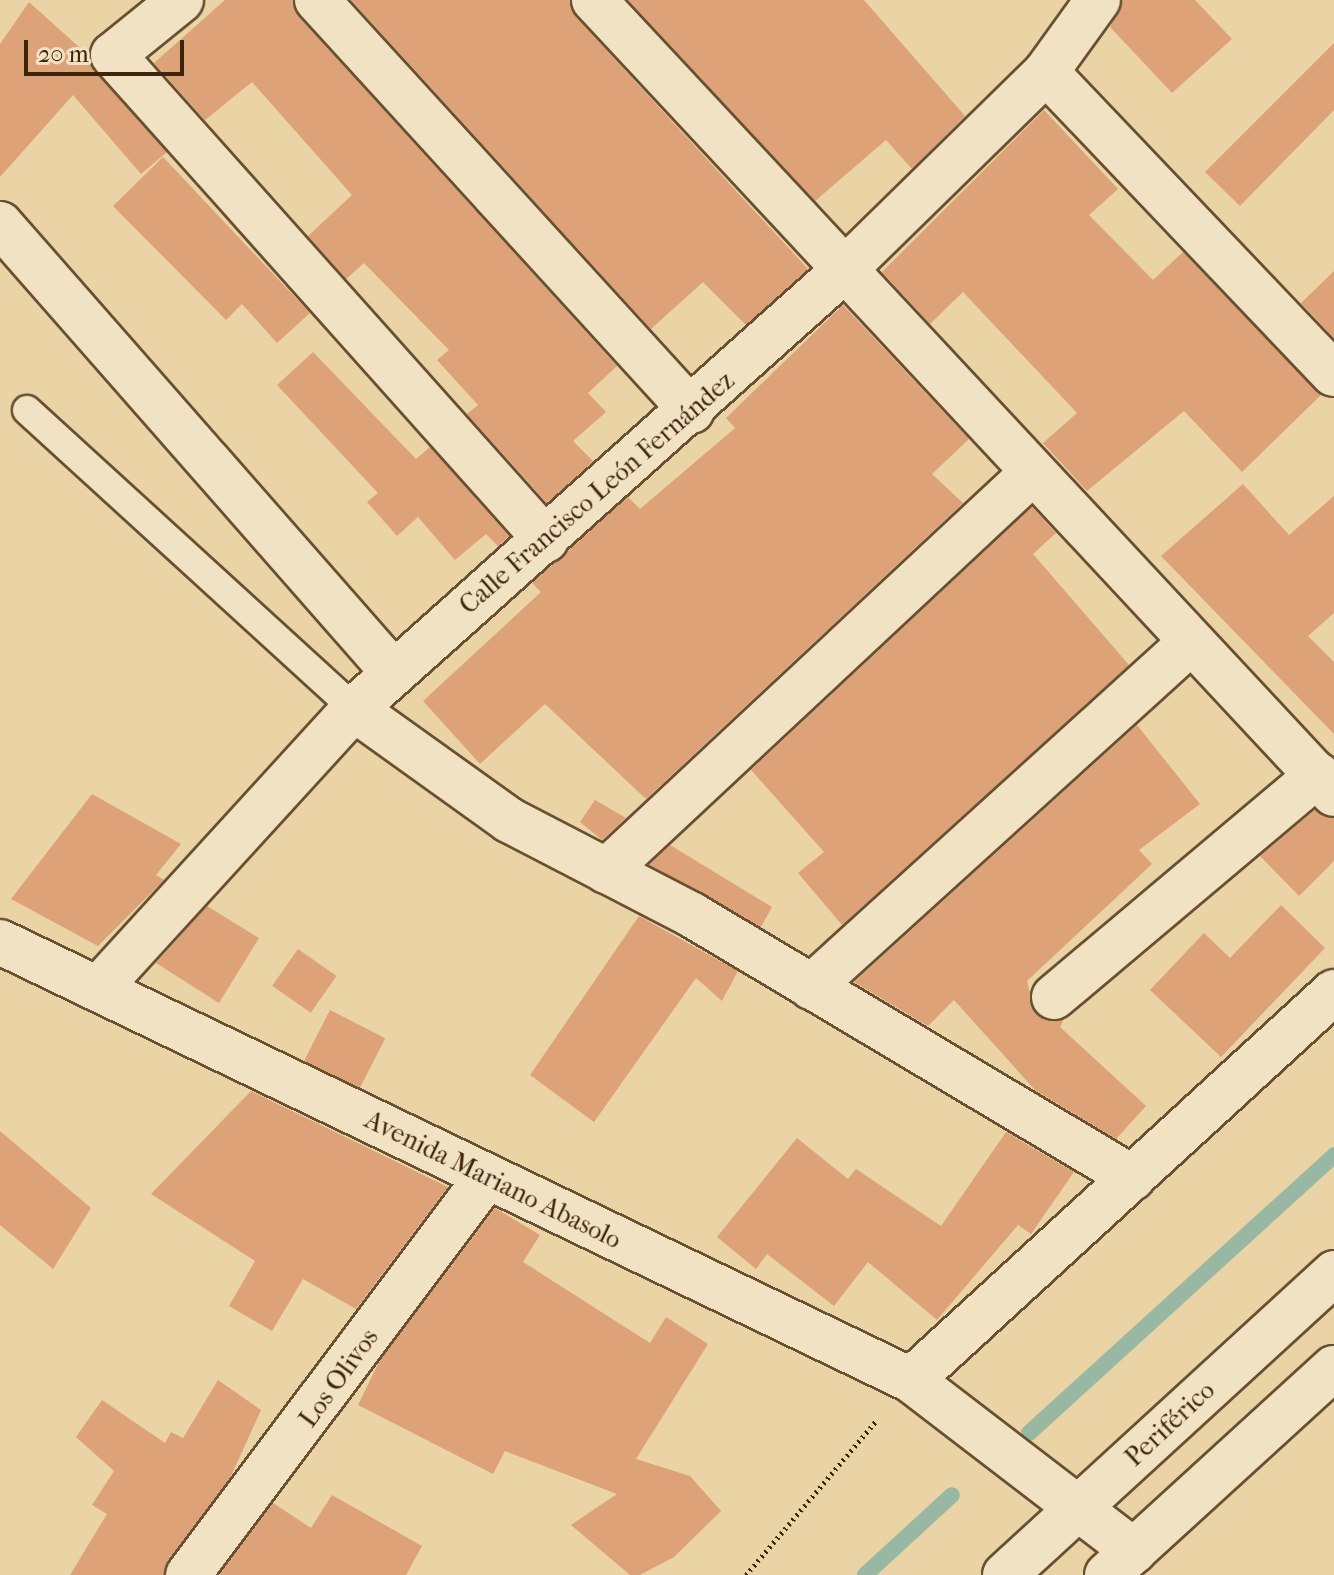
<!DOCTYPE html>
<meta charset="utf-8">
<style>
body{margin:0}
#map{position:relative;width:1334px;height:1575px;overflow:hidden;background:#ead3a4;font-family:"IM FELL French Canon",serif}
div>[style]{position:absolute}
.stream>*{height:16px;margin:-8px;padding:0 8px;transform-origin:8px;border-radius:8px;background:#98b8a3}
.building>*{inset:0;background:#dea278;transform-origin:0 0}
.path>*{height:5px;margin-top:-2.5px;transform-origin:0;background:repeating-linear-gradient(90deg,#3d250b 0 2px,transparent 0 6px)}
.roads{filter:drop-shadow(2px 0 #685031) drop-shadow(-2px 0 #685031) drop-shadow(0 2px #685031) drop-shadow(0 -2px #685031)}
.lane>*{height:28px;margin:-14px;padding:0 14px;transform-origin:14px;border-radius:14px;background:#f1e2c4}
.street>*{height:44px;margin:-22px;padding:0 22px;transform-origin:22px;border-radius:22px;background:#f1e2c4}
.secondary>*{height:44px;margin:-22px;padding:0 22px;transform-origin:22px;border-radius:22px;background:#f1e2c4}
span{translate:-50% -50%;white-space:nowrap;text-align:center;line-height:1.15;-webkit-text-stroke:6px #f1e2c4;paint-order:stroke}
.street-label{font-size:26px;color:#3d250b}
.scale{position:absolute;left:24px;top:40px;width:160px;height:36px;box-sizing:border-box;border:4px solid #3d250b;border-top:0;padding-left:10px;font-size:24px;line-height:28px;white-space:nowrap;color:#3d250b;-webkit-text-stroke:6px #f1e2c4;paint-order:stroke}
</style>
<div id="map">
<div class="stream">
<div style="left:1029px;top:1433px;width:413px;rotate:-42.3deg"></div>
<div style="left:865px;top:1575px;width:118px;rotate:-42.6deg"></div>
</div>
<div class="building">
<div style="clip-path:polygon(225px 0,293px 0,299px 17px,617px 366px,588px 393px,606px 412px,573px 441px,593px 461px,547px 503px,467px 414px,478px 405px,437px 360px,449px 350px,364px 263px,346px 279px,308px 236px,352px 195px,252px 82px,205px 120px,154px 63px)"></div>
<div style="clip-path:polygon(351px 0,570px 0,576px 17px,808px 269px,746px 325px,703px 282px,651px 329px)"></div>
<div style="clip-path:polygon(628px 0,864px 0,965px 116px,912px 169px,886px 140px,815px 201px)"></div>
<div style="clip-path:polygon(1123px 0,1195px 0,1232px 39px,1172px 93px,1110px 27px)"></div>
<div style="clip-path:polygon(29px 2px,89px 56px,167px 152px,141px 174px,73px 95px,0 177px,0 44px)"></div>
<div style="clip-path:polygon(1334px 43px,1334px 110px,1240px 206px,1205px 172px)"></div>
<div style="clip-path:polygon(1044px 110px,1118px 189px,1089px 215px,1153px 280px,1183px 252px,1321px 395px,1242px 472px,1184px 411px,1087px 491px,1043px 443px,1077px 413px,963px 292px,930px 324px,882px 272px)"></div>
<div style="clip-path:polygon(163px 157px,310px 313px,277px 343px,242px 304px,226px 320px,113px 206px)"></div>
<div style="clip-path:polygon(1334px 271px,1334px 338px,1301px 303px)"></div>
<div style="clip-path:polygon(843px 305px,969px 439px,932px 474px,963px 503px,646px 799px,545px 704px,480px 764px,423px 701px,541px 592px,532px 583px,628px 497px,640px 509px,735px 428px,726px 418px)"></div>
<div style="clip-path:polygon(313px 352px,416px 459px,430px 447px,509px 536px,498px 546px,486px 534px,455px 560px,418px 517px,397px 536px,367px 502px,378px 493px,277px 385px)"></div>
<div style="clip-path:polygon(1243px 484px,1289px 535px,1334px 496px,1334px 613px,1308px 636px,1334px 662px,1334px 734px,1161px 556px)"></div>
<div style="clip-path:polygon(1032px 507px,1056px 533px,1033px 554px,1129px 665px,842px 925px,798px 873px,824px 852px,751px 770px)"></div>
<div style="clip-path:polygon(1137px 725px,1200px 804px,1139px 850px,1152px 864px,1027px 981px,1035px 1014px,1064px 1019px,1060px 1027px,1146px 1106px,1116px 1139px,1035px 1090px,954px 1000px,928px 1026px,854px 982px)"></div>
<div style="clip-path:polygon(92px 794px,181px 844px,156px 875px,164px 880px,98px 946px,11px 899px)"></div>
<div style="clip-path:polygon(595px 800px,626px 818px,602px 840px,580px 822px)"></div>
<div style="clip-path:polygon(1315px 810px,1334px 818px,1334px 861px,1299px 896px,1260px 856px)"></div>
<div style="clip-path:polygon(670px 845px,772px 907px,761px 927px,649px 865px)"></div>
<div style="clip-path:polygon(1281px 905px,1325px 948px,1221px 1057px,1150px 990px,1204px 933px,1230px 958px)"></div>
<div style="clip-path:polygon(207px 906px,259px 938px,219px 1003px,156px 963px)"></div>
<div style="clip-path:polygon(639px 916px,738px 971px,722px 1001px,696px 978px,594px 1122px,530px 1075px)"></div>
<div style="left:298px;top:949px;width:47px;height:45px;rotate:35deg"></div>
<div style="left:330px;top:1010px;width:62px;height:57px;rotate:27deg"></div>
<div style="clip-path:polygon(251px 1091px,448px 1187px,356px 1309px,303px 1279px,272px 1331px,229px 1306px,255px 1261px,151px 1194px)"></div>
<div style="clip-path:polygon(0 1131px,91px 1208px,53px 1269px,0 1225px)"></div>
<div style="clip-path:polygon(1006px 1132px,1074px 1172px,1031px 1234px,1018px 1225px,937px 1320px,868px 1262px,834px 1306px,767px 1254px,756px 1269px,717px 1237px,797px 1138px,848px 1179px,856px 1169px,941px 1226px)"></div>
<div style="clip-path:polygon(495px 1208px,540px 1235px,523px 1262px,650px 1343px,666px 1317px,708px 1344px,636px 1459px,690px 1476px,721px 1511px,674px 1557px,640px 1575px,630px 1575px,571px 1525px,617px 1494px,505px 1451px,493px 1474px,358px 1405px,380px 1360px)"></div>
<div style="clip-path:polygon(218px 1380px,261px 1410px,231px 1476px,164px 1575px,70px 1575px,107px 1514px,92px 1505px,114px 1471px,76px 1437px,102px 1400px,165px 1443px,171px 1432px,183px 1438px)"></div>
<div style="clip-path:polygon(332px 1495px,422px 1546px,406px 1575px,219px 1575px,273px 1503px,311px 1528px)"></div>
</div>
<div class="path">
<div style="left:746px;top:1575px;width:203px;rotate:-49.8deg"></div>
</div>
<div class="roads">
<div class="lane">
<div style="left:27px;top:410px;width:443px;rotate:42.4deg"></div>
</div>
<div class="street">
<div style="left:181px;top:0;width:87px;rotate:141deg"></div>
<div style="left:113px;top:55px;width:650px;rotate:48.24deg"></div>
<div style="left:317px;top:0;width:556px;rotate:47.62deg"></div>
<div style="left:594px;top:0;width:1085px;rotate:47.02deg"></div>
<div style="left:1046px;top:72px;width:417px;rotate:46.4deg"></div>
<div style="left:0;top:224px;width:597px;rotate:48.73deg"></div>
<div style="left:354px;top:709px;width:191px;rotate:35.6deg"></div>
<div style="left:509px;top:820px;width:206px;rotate:27.4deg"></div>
<div style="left:692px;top:915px;width:513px;rotate:30.81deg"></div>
<div style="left:606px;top:871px;width:582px;rotate:-43.05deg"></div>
<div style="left:811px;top:987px;width:510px;rotate:-42.22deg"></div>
<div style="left:98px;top:989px;width:379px;rotate:-47.6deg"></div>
<div style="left:354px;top:709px;width:654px;rotate:-41.84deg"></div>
<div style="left:841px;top:273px;width:287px;rotate:-44.4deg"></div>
<div style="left:1046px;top:72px;width:89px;rotate:-54.2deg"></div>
<div style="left:1054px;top:997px;width:345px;rotate:-40.1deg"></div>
<div style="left:911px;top:1380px;width:574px;rotate:-42.53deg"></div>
<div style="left:188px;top:1575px;width:496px;rotate:-53.1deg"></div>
</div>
<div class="secondary">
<div style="left:0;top:942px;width:1011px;rotate:25.68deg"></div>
<div style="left:911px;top:1380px;width:281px;rotate:37.5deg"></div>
<div style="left:1005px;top:1575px;width:447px;rotate:-42.5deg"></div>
<div style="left:1107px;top:1575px;width:307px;rotate:-42.4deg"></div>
</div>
</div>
<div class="street-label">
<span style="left:597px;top:493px;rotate:-41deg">Calle Francisco León Fernández</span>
<span style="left:493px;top:1180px;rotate:26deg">Avenida Mariano Abasolo</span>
<span style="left:339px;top:1378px;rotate:-54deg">Los Olivos</span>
<span style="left:1170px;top:1424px;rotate:-43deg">Periférico</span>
</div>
<div class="scale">20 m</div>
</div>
